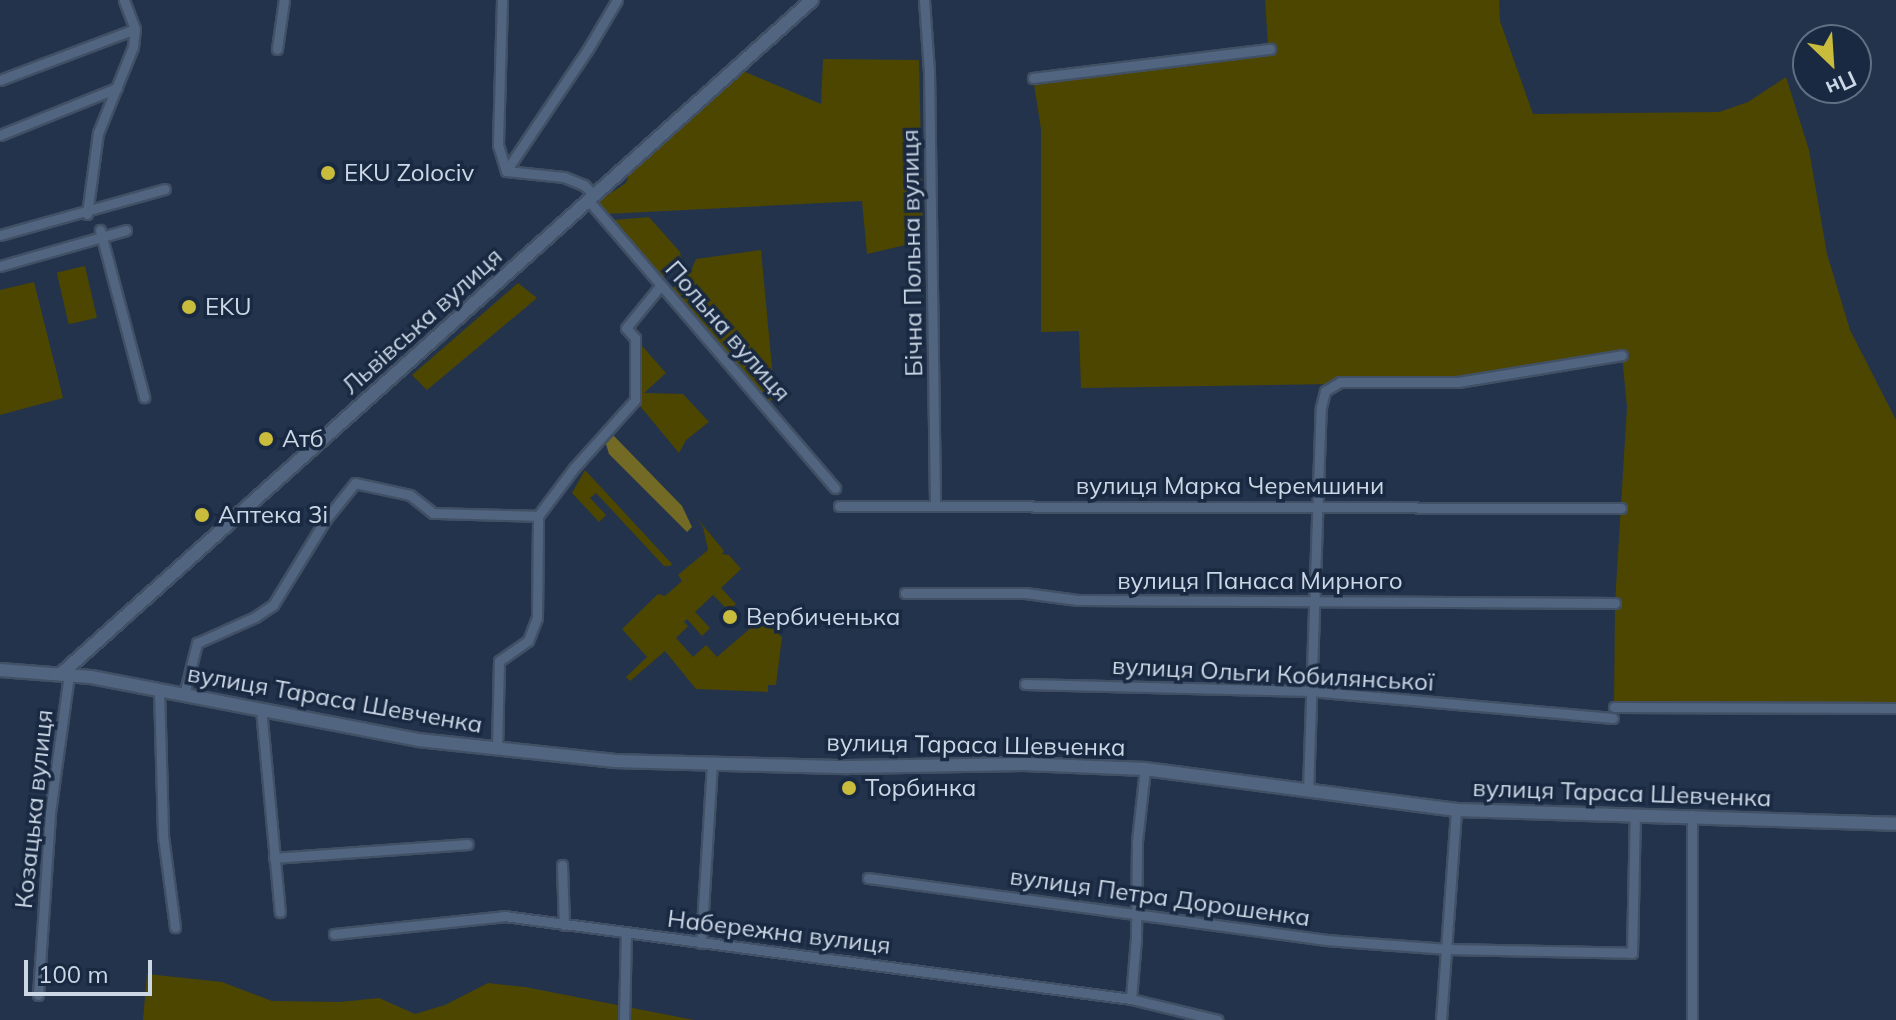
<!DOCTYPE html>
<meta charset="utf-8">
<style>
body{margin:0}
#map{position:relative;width:1896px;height:1020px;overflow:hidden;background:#23334c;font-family:Mulish,sans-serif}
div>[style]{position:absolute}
.green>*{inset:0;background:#4d4601;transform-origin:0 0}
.forest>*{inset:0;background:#726a25}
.roads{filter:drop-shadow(2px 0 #415064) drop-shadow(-2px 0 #415064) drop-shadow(0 2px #415064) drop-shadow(0 -2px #415064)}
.street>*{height:9px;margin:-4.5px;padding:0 4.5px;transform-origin:4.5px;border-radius:4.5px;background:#526580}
.secondary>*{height:12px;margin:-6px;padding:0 6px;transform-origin:6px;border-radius:6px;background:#526580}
.dots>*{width:22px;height:22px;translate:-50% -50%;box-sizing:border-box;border:4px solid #192941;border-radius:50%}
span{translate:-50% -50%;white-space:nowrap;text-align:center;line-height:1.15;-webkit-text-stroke:7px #192941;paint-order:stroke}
.poi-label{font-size:24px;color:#ccd7e6}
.left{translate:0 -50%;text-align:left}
.street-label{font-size:24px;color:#ccd7e6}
.north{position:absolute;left:1792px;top:24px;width:80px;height:80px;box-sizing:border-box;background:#192941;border:2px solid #616f83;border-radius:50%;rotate:155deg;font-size:22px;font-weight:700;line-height:32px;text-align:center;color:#ccd7e6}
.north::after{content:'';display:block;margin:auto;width:28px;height:36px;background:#c9bb3b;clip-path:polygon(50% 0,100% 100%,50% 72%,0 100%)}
.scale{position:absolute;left:24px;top:960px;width:128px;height:36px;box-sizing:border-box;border:4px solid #ccd7e6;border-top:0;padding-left:10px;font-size:24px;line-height:28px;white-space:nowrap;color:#ccd7e6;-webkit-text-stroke:6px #192941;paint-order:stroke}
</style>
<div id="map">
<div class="green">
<div style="clip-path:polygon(1265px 0,1499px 0,1500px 21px,1533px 114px,1719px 112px,1748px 102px,1786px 77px,1809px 150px,1827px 254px,1850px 330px,1896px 420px,1896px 708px,1614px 707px,1615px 603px,1627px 407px,1622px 355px,1458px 382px,1081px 388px,1079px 331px,1041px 332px,1041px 129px,1033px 78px,1268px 45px)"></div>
<div style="clip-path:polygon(823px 59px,919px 60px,923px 241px,867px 254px,862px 201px,606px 214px,597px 202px,626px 183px,629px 174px,743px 71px,821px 104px)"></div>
<div style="clip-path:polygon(649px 217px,680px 252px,681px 259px,663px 278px,612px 220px)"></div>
<div style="clip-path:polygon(761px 250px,775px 400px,768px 401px,671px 289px,691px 271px,696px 259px)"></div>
<div style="left:85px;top:266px;width:53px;height:29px;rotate:77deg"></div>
<div style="clip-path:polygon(34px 282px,63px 398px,0 415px,0 290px)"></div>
<div style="clip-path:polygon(518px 283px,537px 298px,427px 390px,412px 375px)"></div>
<div style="clip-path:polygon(635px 338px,666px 373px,644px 393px,683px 394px,709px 422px,686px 440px,679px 453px,635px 400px)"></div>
<div style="clip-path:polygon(585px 470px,672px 564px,670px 566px,664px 566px,596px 493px,590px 498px,606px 515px,599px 522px,572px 493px)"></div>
<div style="clip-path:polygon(697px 518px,724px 551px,722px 554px,729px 555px,741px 569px,721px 588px,736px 604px,729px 611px,713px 595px,695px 612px,710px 628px,702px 636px,687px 619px,684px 622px,688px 626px,676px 638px,693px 657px,706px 645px,717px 657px,761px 619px,782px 637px,776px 685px,768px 685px,768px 692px,696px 689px,665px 651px,630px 681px,626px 677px,647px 657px,622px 629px,658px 594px,665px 596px,682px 581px,678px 575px,708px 550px,703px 527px)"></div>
<div style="clip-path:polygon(147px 974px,222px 982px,272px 1001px,340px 1002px,379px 998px,415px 1014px,445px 1005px,488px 983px,525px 987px,694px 1020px,143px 1020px)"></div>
</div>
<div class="forest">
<div style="clip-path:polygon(614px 436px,682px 506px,692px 527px,687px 532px,609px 454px,605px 441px)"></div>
</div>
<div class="roads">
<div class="street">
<div style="left:502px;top:0;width:145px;rotate:91.6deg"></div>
<div style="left:498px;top:145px;width:27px;rotate:73deg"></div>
<div style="left:924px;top:0;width:71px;rotate:86deg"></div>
<div style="left:929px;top:71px;width:435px;rotate:89.2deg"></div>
<div style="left:277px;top:49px;width:49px;rotate:-81.9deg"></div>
<div style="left:1033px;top:78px;width:239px;rotate:-7deg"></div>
<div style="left:0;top:80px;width:144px;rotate:-20.7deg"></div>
<div style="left:0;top:135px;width:126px;rotate:-21.9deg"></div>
<div style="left:506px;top:171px;width:147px;rotate:-56.1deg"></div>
<div style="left:588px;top:49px;width:57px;rotate:-59.4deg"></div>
<div style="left:506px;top:171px;width:58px;rotate:5.9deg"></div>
<div style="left:564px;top:177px;width:22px;rotate:22deg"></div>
<div style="left:584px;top:185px;width:14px;rotate:45deg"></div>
<div style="left:589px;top:201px;width:378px;rotate:49.4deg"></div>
<div style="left:87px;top:214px;width:82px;rotate:-82.3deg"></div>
<div style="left:98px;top:133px;width:93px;rotate:-67.9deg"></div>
<div style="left:133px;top:47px;width:18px;rotate:-84deg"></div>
<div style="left:135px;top:29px;width:31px;rotate:-111deg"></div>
<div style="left:100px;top:230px;width:173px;rotate:75.2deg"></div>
<div style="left:0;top:235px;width:171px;rotate:-15.6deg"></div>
<div style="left:0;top:266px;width:131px;rotate:-15.9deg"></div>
<div style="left:839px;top:506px;width:782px;rotate:0.15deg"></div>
<div style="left:905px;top:593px;width:120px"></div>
<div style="left:1025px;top:593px;width:53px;rotate:7.5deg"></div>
<div style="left:1078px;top:600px;width:537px;rotate:0.32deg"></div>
<div style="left:1025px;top:684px;width:285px;rotate:1.4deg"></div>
<div style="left:1310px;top:691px;width:304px;rotate:5.1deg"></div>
<div style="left:159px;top:690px;width:146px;rotate:88.4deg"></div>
<div style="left:163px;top:836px;width:92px;rotate:82.5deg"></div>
<div style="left:184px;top:695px;width:54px;rotate:-76deg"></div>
<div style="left:197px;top:643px;width:64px;rotate:-24.1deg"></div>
<div style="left:255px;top:617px;width:22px;rotate:-34deg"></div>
<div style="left:273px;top:605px;width:101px;rotate:-58.4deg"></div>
<div style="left:326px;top:519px;width:46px;rotate:-51.1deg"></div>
<div style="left:355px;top:483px;width:56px;rotate:12.3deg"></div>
<div style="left:410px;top:495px;width:29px;rotate:38deg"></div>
<div style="left:433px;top:513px;width:105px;rotate:1.6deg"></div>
<div style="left:1614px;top:707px;width:282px;rotate:0.2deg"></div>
<div style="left:261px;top:709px;width:204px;rotate:84.7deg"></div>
<div style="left:497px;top:749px;width:88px;rotate:-88.7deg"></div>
<div style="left:499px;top:661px;width:35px;rotate:-35deg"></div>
<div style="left:528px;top:641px;width:25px;rotate:-69deg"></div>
<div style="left:537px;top:618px;width:102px;rotate:-89.4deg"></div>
<div style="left:538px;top:516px;width:60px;rotate:-53.1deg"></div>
<div style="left:574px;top:468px;width:91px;rotate:-48.1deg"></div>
<div style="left:635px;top:400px;width:62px;rotate:-90deg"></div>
<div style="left:635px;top:338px;width:13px;rotate:-132deg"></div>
<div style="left:626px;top:328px;width:55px;rotate:-50.9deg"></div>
<div style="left:1308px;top:791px;width:384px;rotate:-88.1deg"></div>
<div style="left:1321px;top:407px;width:16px;rotate:-76deg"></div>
<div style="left:1325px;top:391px;width:17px;rotate:-31deg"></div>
<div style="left:1340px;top:382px;width:118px"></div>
<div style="left:1458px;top:382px;width:166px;rotate:-9.3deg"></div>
<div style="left:1692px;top:815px;width:205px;rotate:90deg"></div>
<div style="left:274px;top:858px;width:194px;rotate:-4.1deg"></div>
<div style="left:562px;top:865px;width:60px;rotate:88.1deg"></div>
<div style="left:868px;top:878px;width:462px;rotate:7.7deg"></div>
<div style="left:1326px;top:940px;width:122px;rotate:4.2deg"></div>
<div style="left:1448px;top:949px;width:184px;rotate:1.2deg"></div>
<div style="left:1632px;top:953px;width:138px;rotate:-88.8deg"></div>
<div style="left:334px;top:934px;width:171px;rotate:-6deg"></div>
<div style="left:504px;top:916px;width:632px;rotate:7.54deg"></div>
<div style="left:1131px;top:999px;width:89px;rotate:13.6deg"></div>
<div style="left:701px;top:943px;width:178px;rotate:-86.5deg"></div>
<div style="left:38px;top:995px;width:182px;rotate:-86.2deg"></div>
<div style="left:50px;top:813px;width:139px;rotate:-82.2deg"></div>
<div style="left:1131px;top:999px;width:61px;rotate:-85.3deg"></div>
<div style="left:1136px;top:938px;width:97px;rotate:-89.4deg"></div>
<div style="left:1137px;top:841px;width:72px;rotate:-83.7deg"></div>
<div style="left:624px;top:1020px;width:86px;rotate:-88.7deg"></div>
<div style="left:1441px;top:1020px;width:211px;rotate:-85.9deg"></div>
</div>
<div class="secondary">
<div style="left:0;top:670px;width:91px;rotate:4.4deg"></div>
<div style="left:91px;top:677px;width:333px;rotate:10.9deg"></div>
<div style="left:418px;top:740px;width:196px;rotate:6.1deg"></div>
<div style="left:613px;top:761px;width:235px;rotate:1.5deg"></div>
<div style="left:848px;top:767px;width:176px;rotate:-1deg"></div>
<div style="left:1024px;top:764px;width:121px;rotate:2.4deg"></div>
<div style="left:1145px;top:769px;width:314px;rotate:7.5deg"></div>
<div style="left:1456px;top:810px;width:440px;rotate:1.8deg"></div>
<div style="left:61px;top:674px;width:1009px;rotate:-41.91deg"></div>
</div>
</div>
<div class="dots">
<div style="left:328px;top:173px;background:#c9bb3b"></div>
<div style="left:189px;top:307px;background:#c9bb3b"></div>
<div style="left:266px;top:439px;background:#c9bb3b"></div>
<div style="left:202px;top:515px;background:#c9bb3b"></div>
<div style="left:730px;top:617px;background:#c9bb3b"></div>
<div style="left:849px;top:788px;background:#c9bb3b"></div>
</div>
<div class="poi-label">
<span class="left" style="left:344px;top:173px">EKU Zolociv</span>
<span class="left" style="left:205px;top:307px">EKU</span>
<span class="left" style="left:282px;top:439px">Атб</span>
<span class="left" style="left:218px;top:515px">Аптека 3і</span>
<span class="left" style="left:746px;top:617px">Вербиченька</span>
<span class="left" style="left:865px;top:788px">Торбинка</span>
</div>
<div class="street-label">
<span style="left:912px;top:253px;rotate:-91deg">Бічна Польна вулиця</span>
<span style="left:422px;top:321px;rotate:-42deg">Львівська вулиця</span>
<span style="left:728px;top:331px;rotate:49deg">Польна вулиця</span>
<span style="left:1230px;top:486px">вулиця Марка Черемшини</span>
<span style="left:1260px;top:581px">вулиця Панаса Мирного</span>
<span style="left:1273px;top:674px;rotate:3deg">вулиця Ольги Кобилянської</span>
<span style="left:335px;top:699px;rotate:10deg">вулиця Тараса Шевченка</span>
<span style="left:976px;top:745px;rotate:1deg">вулиця Тараса Шевченка</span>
<span style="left:1622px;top:793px;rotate:2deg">вулиця Тараса Шевченка</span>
<span style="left:34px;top:809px;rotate:-84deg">Козацька вулиця</span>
<span style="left:1160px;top:897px;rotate:8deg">вулиця Петра Дорошенка</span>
<span style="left:779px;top:932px;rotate:7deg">Набережна вулиця</span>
</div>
<div class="north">Пн</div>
<div class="scale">100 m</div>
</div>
